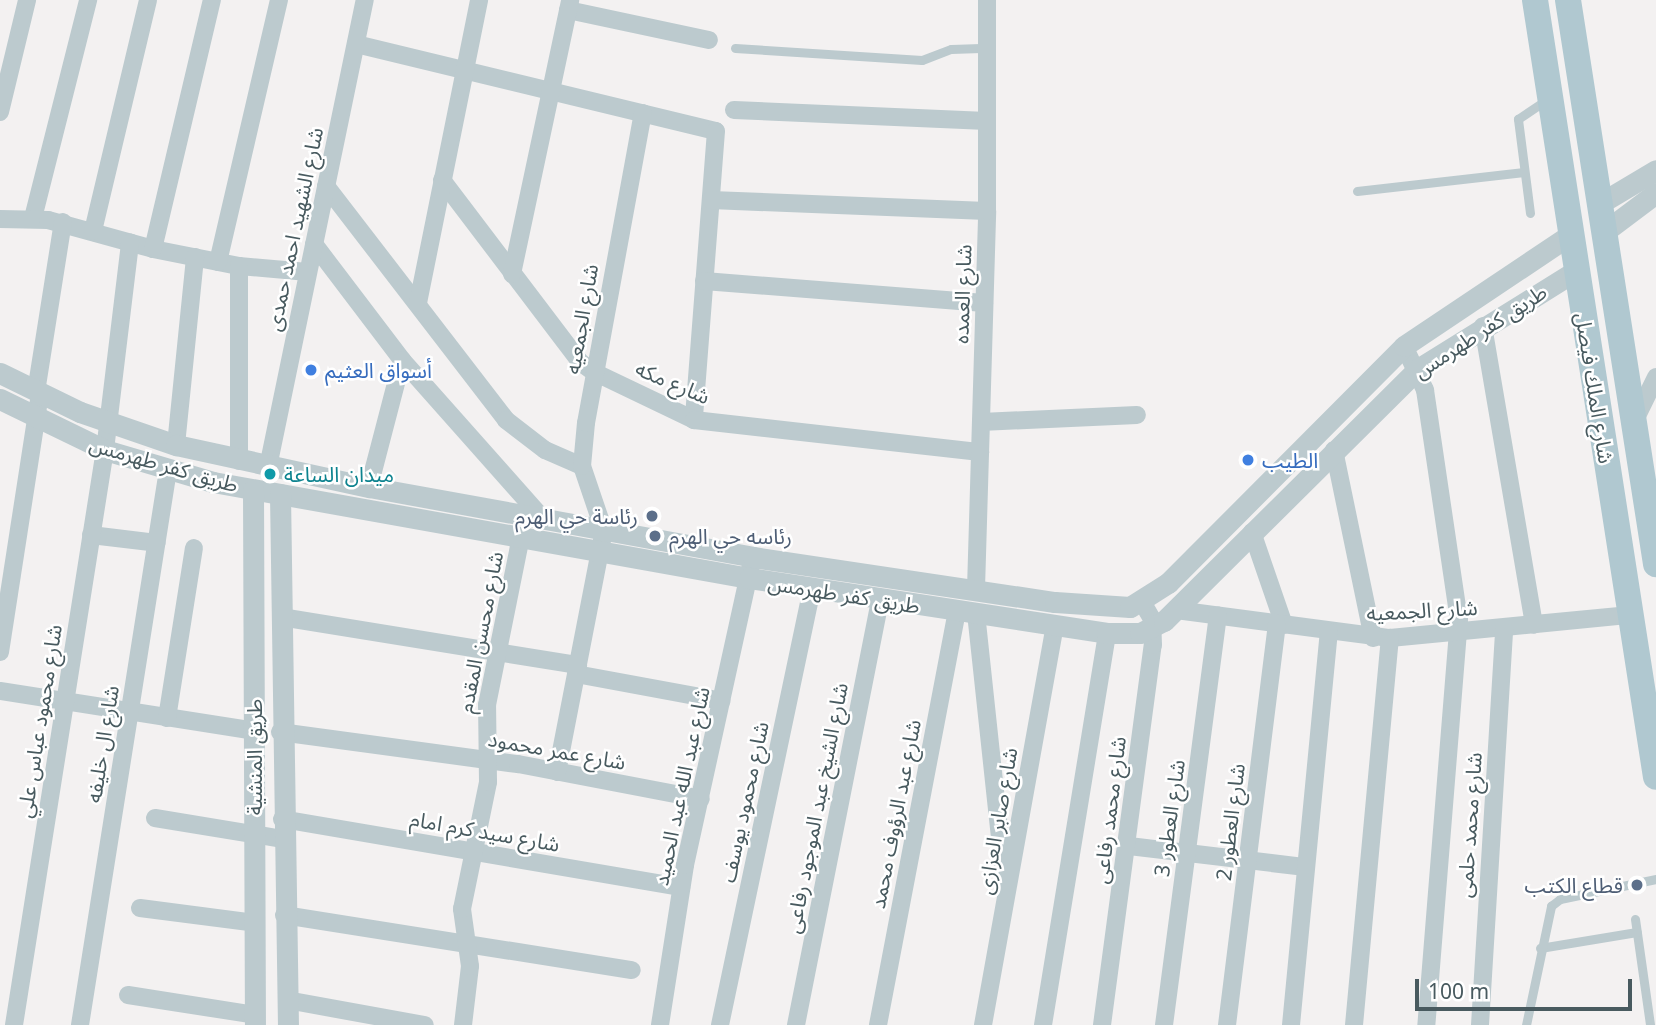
<!DOCTYPE html>
<meta charset="utf-8">
<style>
body{margin:0}
#map{position:relative;width:1656px;height:1025px;overflow:hidden;background:#f3f1f1;font-family:"Noto Sans","Noto Sans Arabic",sans-serif}
div>[style]{position:absolute}
.service>*{height:9px;margin:-4.5px;padding:0 4.5px;transform-origin:4.5px;border-radius:4.5px;background:#bccace}
.minor>*{height:18px;margin:-9px;padding:0 9px;transform-origin:9px;border-radius:9px;background:#bccace}
.tertiary>*{height:21px;margin:-10.5px;padding:0 10.5px;transform-origin:10.5px;border-radius:10.5px;background:#bccace}
.primary>*{height:26px;margin:-13px;padding:0 13px;transform-origin:13px;border-radius:13px;background:#b0c8d0}
.dots>*{width:19px;height:19px;translate:-50% -50%;box-sizing:border-box;border:4px solid #fff;border-radius:50%}
span{translate:-50% -50%;white-space:nowrap;text-align:center;line-height:1.15;-webkit-text-stroke:5px #fff;paint-order:stroke}
.street-label{font-size:21px;color:#485a5f}
.shop-label{font-size:21px;color:#366cbe}
.left{translate:0 -50%;text-align:left}
.culture-label{font-size:21px;color:#0d838f}
.service-label{font-size:21px;color:#4e5e75}
.right{translate:-100% -50%;text-align:right}
.scale{position:absolute;left:1415px;top:979px;width:217px;height:32px;box-sizing:border-box;border:4px solid #485a5f;border-top:0;padding-left:9px;font-size:21px;line-height:24px;white-space:nowrap;color:#485a5f;-webkit-text-stroke:5px #fff;paint-order:stroke}
</style>
<div id="map">
<div class="service">
<div style="left:735px;top:48px;width:187px;rotate:3.7deg"></div>
<div style="left:922px;top:60px;width:31px;rotate:-21deg"></div>
<div style="left:951px;top:49px;width:37px;rotate:-2deg"></div>
<div style="left:1357px;top:191px;width:168px;rotate:-6.5deg"></div>
<div style="left:1530px;top:213px;width:95px;rotate:-97.3deg"></div>
<div style="left:1518px;top:119px;width:36px;rotate:-34deg"></div>
<div style="left:1635px;top:919px;width:107px;rotate:81.9deg"></div>
<div style="left:1540px;top:948px;width:98px;rotate:-9.4deg"></div>
<div style="left:1526px;top:1025px;width:122px;rotate:-78.1deg"></div>
<div style="left:1551px;top:906px;width:11px;rotate:-38deg"></div>
<div style="left:1560px;top:899px;width:98px;rotate:-11.8deg"></div>
</div>
<div class="minor">
<div style="left:568px;top:10px;width:144px;rotate:12deg"></div>
<div style="left:356px;top:44px;width:370px;rotate:13.6deg"></div>
<div style="left:716px;top:131px;width:290px;rotate:94.4deg"></div>
<div style="left:734px;top:110px;width:253px;rotate:2.5deg"></div>
<div style="left:0;top:112px;width:115px;rotate:-76.4deg"></div>
<div style="left:442px;top:180px;width:228px;rotate:52.8deg"></div>
<div style="left:580px;top:362px;width:17px;rotate:36deg"></div>
<div style="left:594px;top:372px;width:111px;rotate:25.6deg"></div>
<div style="left:694px;top:420px;width:288px;rotate:6.4deg"></div>
<div style="left:326px;top:186px;width:295px;rotate:52.4deg"></div>
<div style="left:506px;top:420px;width:49px;rotate:37.6deg"></div>
<div style="left:545px;top:450px;width:40px;rotate:23.4deg"></div>
<div style="left:711px;top:200px;width:276px;rotate:2.3deg"></div>
<div style="left:33px;top:218px;width:225px;rotate:-75.8deg"></div>
<div style="left:0;top:219px;width:48px;rotate:1.2deg"></div>
<div style="left:48px;top:220px;width:109px;rotate:15.4deg"></div>
<div style="left:153px;top:249px;width:88px;rotate:11.2deg"></div>
<div style="left:239px;top:266px;width:69px;rotate:5deg"></div>
<div style="left:93px;top:231px;width:237px;rotate:-76.6deg"></div>
<div style="left:314px;top:244px;width:146px;rotate:52.8deg"></div>
<div style="left:402px;top:360px;width:214px;rotate:48.4deg"></div>
<div style="left:153px;top:249px;width:256px;rotate:-76.7deg"></div>
<div style="left:218px;top:262px;width:269px;rotate:-76.9deg"></div>
<div style="left:239px;top:266px;width:195px;rotate:90deg"></div>
<div style="left:512px;top:274px;width:280px;rotate:-78deg"></div>
<div style="left:704px;top:281px;width:281px;rotate:4.5deg"></div>
<div style="left:418px;top:303px;width:309px;rotate:-78.6deg"></div>
<div style="left:1483px;top:326px;width:303px;rotate:80.3deg"></div>
<div style="left:1404px;top:346px;width:49px;rotate:64.5deg"></div>
<div style="left:1425px;top:390px;width:232px;rotate:81.6deg"></div>
<div style="left:1459px;top:619px;width:407px;rotate:94.6deg"></div>
<div style="left:36px;top:392px;width:172px;rotate:-81deg"></div>
<div style="left:981px;top:422px;width:156px;rotate:-2.6deg"></div>
<div style="left:1634px;top:422px;width:50px;rotate:-63.9deg"></div>
<div style="left:176px;top:445px;width:189px;rotate:-84.2deg"></div>
<div style="left:1334px;top:450px;width:192px;rotate:78.3deg"></div>
<div style="left:268px;top:467px;width:477px;rotate:-78.3deg"></div>
<div style="left:369px;top:487px;width:131px;rotate:-75.4deg"></div>
<div style="left:1252px;top:532px;width:98px;rotate:71deg"></div>
<div style="left:91px;top:535px;width:66px;rotate:6.9deg"></div>
<div style="left:976px;top:589px;width:378px;rotate:-88.3deg"></div>
<div style="left:987px;top:211px;width:211px;rotate:-90deg"></div>
<div style="left:1176px;top:610px;width:216px;rotate:7.5deg"></div>
<div style="left:1390px;top:638px;width:241px;rotate:-5.5deg"></div>
<div style="left:976px;top:613px;width:262px;rotate:83.9deg"></div>
<div style="left:281px;top:617px;width:301px;rotate:9.2deg"></div>
<div style="left:0;top:652px;width:262px;rotate:-81.2deg"></div>
<div style="left:576px;top:674px;width:148px;rotate:10.5deg"></div>
<div style="left:0;top:691px;width:257px;rotate:8.9deg"></div>
<div style="left:167px;top:718px;width:172px;rotate:-81deg"></div>
<div style="left:280px;top:732px;width:240px;rotate:7.7deg"></div>
<div style="left:518px;top:764px;width:186px;rotate:10.8deg"></div>
<div style="left:557px;top:772px;width:246px;rotate:-79deg"></div>
<div style="left:604px;top:531px;width:69px;rotate:-108.7deg"></div>
<div style="left:582px;top:466px;width:43px;rotate:-84.7deg"></div>
<div style="left:586px;top:423px;width:315px;rotate:-79.6deg"></div>
<div style="left:155px;top:818px;width:130px;rotate:9.3deg"></div>
<div style="left:282px;top:819px;width:405px;rotate:9.7deg"></div>
<div style="left:1129px;top:846px;width:178px;rotate:6.8deg"></div>
<div style="left:140px;top:908px;width:116px;rotate:7.4deg"></div>
<div style="left:284px;top:915px;width:352px;rotate:9deg"></div>
<div style="left:128px;top:995px;width:129px;rotate:8.9deg"></div>
<div style="left:287px;top:1000px;width:140px;rotate:10.3deg"></div>
<div style="left:14px;top:1025px;width:582px;rotate:-81.01deg"></div>
<div style="left:105px;top:450px;width:209px;rotate:-83.1deg"></div>
<div style="left:80px;top:1025px;width:562px;rotate:-80.99deg"></div>
<div style="left:463px;top:1025px;width:59px;rotate:-83.2deg"></div>
<div style="left:470px;top:966px;width:58px;rotate:-98deg"></div>
<div style="left:462px;top:909px;width:130px;rotate:-78.4deg"></div>
<div style="left:488px;top:782px;width:77px;rotate:-90.7deg"></div>
<div style="left:487px;top:705px;width:171px;rotate:-78.6deg"></div>
<div style="left:660px;top:1025px;width:162px;rotate:-81.1deg"></div>
<div style="left:685px;top:865px;width:306px;rotate:-77.6deg"></div>
<div style="left:720px;top:1025px;width:446px;rotate:-78.1deg"></div>
<div style="left:796px;top:1025px;width:434px;rotate:-78.8deg"></div>
<div style="left:878px;top:1025px;width:421px;rotate:-79.2deg"></div>
<div style="left:983px;top:1025px;width:406px;rotate:-79.8deg"></div>
<div style="left:1043px;top:1025px;width:397px;rotate:-80.7deg"></div>
<div style="left:1102px;top:1025px;width:383px;rotate:-82.4deg"></div>
<div style="left:1153px;top:645px;width:26px;rotate:-92deg"></div>
<div style="left:1152px;top:619px;width:20px;rotate:-120deg"></div>
<div style="left:1164px;top:1025px;width:413px;rotate:-82.5deg"></div>
<div style="left:1227px;top:1025px;width:404px;rotate:-82.9deg"></div>
<div style="left:1291px;top:1025px;width:395px;rotate:-84.5deg"></div>
<div style="left:1354px;top:1025px;width:389px;rotate:-84.7deg"></div>
<div style="left:1480px;top:1025px;width:398px;rotate:-86.5deg"></div>
</div>
<div class="tertiary">
<div style="left:1599px;top:204px;width:66px;rotate:-30.8deg"></div>
<div style="left:1604px;top:232px;width:65px;rotate:-36.9deg"></div>
<div style="left:0;top:373px;width:89px;rotate:26deg"></div>
<div style="left:80px;top:412px;width:102px;rotate:19deg"></div>
<div style="left:176px;top:445px;width:198px;rotate:12.3deg"></div>
<div style="left:369px;top:487px;width:390px;rotate:10.3deg"></div>
<div style="left:753px;top:557px;width:305px;rotate:8.5deg"></div>
<div style="left:1055px;top:602px;width:75px;rotate:3.8deg"></div>
<div style="left:1130px;top:607px;width:45px;rotate:-32.3deg"></div>
<div style="left:1168px;top:583px;width:334px;rotate:-45.1deg"></div>
<div style="left:1404px;top:346px;width:200px;rotate:-33.8deg"></div>
<div style="left:0;top:399px;width:117px;rotate:25.9deg"></div>
<div style="left:105px;top:450px;width:113px;rotate:16.5deg"></div>
<div style="left:213px;top:482px;width:545px;rotate:10.15deg"></div>
<div style="left:749px;top:578px;width:362px;rotate:8.7deg"></div>
<div style="left:1107px;top:633px;width:33px"></div>
<div style="left:1140px;top:633px;width:27px;rotate:-27deg"></div>
<div style="left:1164px;top:621px;width:358px;rotate:-44.8deg"></div>
<div style="left:1418px;top:369px;width:187px;rotate:-31.9deg"></div>
<div style="left:253px;top:490px;width:535px;rotate:89.79deg"></div>
<div style="left:280px;top:494px;width:531px;rotate:89.14deg"></div>
</div>
<div class="primary">
<div style="left:1535px;top:0;width:786px;rotate:81.15deg"></div>
<div style="left:1568px;top:0;width:571px;rotate:81.13deg"></div>
</div>
<div class="dots">
<div style="left:311px;top:370px;background:#3f7fe0"></div>
<div style="left:1248px;top:460px;background:#3f7fe0"></div>
<div style="left:270px;top:474px;background:#0f9aa8"></div>
<div style="left:652px;top:516px;background:#5c6f8a"></div>
<div style="left:655px;top:536px;background:#5c6f8a"></div>
<div style="left:1637px;top:885px;background:#5c6f8a"></div>
</div>
<div class="street-label">
<span style="left:294px;top:229px;rotate:-78deg">شارع الشهيد احمد حمدى</span>
<span style="left:962px;top:294px;rotate:-88deg">شارع العمده</span>
<span style="left:581px;top:319px;rotate:-80deg">شارع الجمعيه</span>
<span style="left:1480px;top:331px;rotate:-33deg">طريق كفر طهرمس</span>
<span style="left:673px;top:382px;rotate:23deg">شارع مكه</span>
<span style="left:1595px;top:388px;rotate:81deg">شارع الملك فيصل</span>
<span style="left:164px;top:464px;rotate:16deg">طريق كفر طهرمس</span>
<span style="left:844px;top:594px;rotate:9deg">طريق كفر طهرمس</span>
<span style="left:1422px;top:610px;rotate:-3deg">شارع الجمعيه</span>
<span style="left:480px;top:632px;rotate:-79deg">شارع محسن المقدم</span>
<span style="left:39px;top:721px;rotate:-81deg">شارع محمود عباس علي</span>
<span style="left:102px;top:744px;rotate:-81deg">شارع ال خليفه</span>
<span style="left:557px;top:750px;rotate:10deg">شارع عمر محمود</span>
<span style="left:254px;top:757px;rotate:-90deg">طريق المنشية</span>
<span style="left:681px;top:786px;rotate:-78deg">شارع عبد الله عبد الحميد</span>
<span style="left:744px;top:802px;rotate:-78deg">شارع محمود يوسف</span>
<span style="left:816px;top:808px;rotate:-79deg">شارع الشيخ عبد الموجود رفاعى</span>
<span style="left:1109px;top:810px;rotate:-83deg">شارع محمد رفاعى</span>
<span style="left:895px;top:814px;rotate:-79deg">شارع عبد الرؤوف محمد</span>
<span style="left:1169px;top:818px;rotate:-82deg">شارع العطور 3</span>
<span style="left:997px;top:821px;rotate:-80deg">شارع صابر العزازى</span>
<span style="left:1230px;top:822px;rotate:-83deg">شارع العطور 2</span>
<span style="left:1469px;top:825px;rotate:-86deg">شارع محمد حلمى</span>
<span style="left:485px;top:831px;rotate:10deg">شارع سيد كرم امام</span>
</div>
<div class="shop-label">
<span class="left" style="left:325px;top:370px">أسواق العثيم</span>
<span class="left" style="left:1262px;top:460px">الطيب</span>
</div>
<div class="culture-label">
<span class="left" style="left:284px;top:474px">ميدان الساعة</span>
</div>
<div class="service-label">
<span class="right" style="left:638px;top:516px">رئاسة حي الهرم</span>
<span class="left" style="left:669px;top:536px">رئاسه حي الهرم</span>
<span class="right" style="left:1623px;top:885px">قطاع الكتب</span>
</div>
<div class="scale">100 m</div>
</div>
